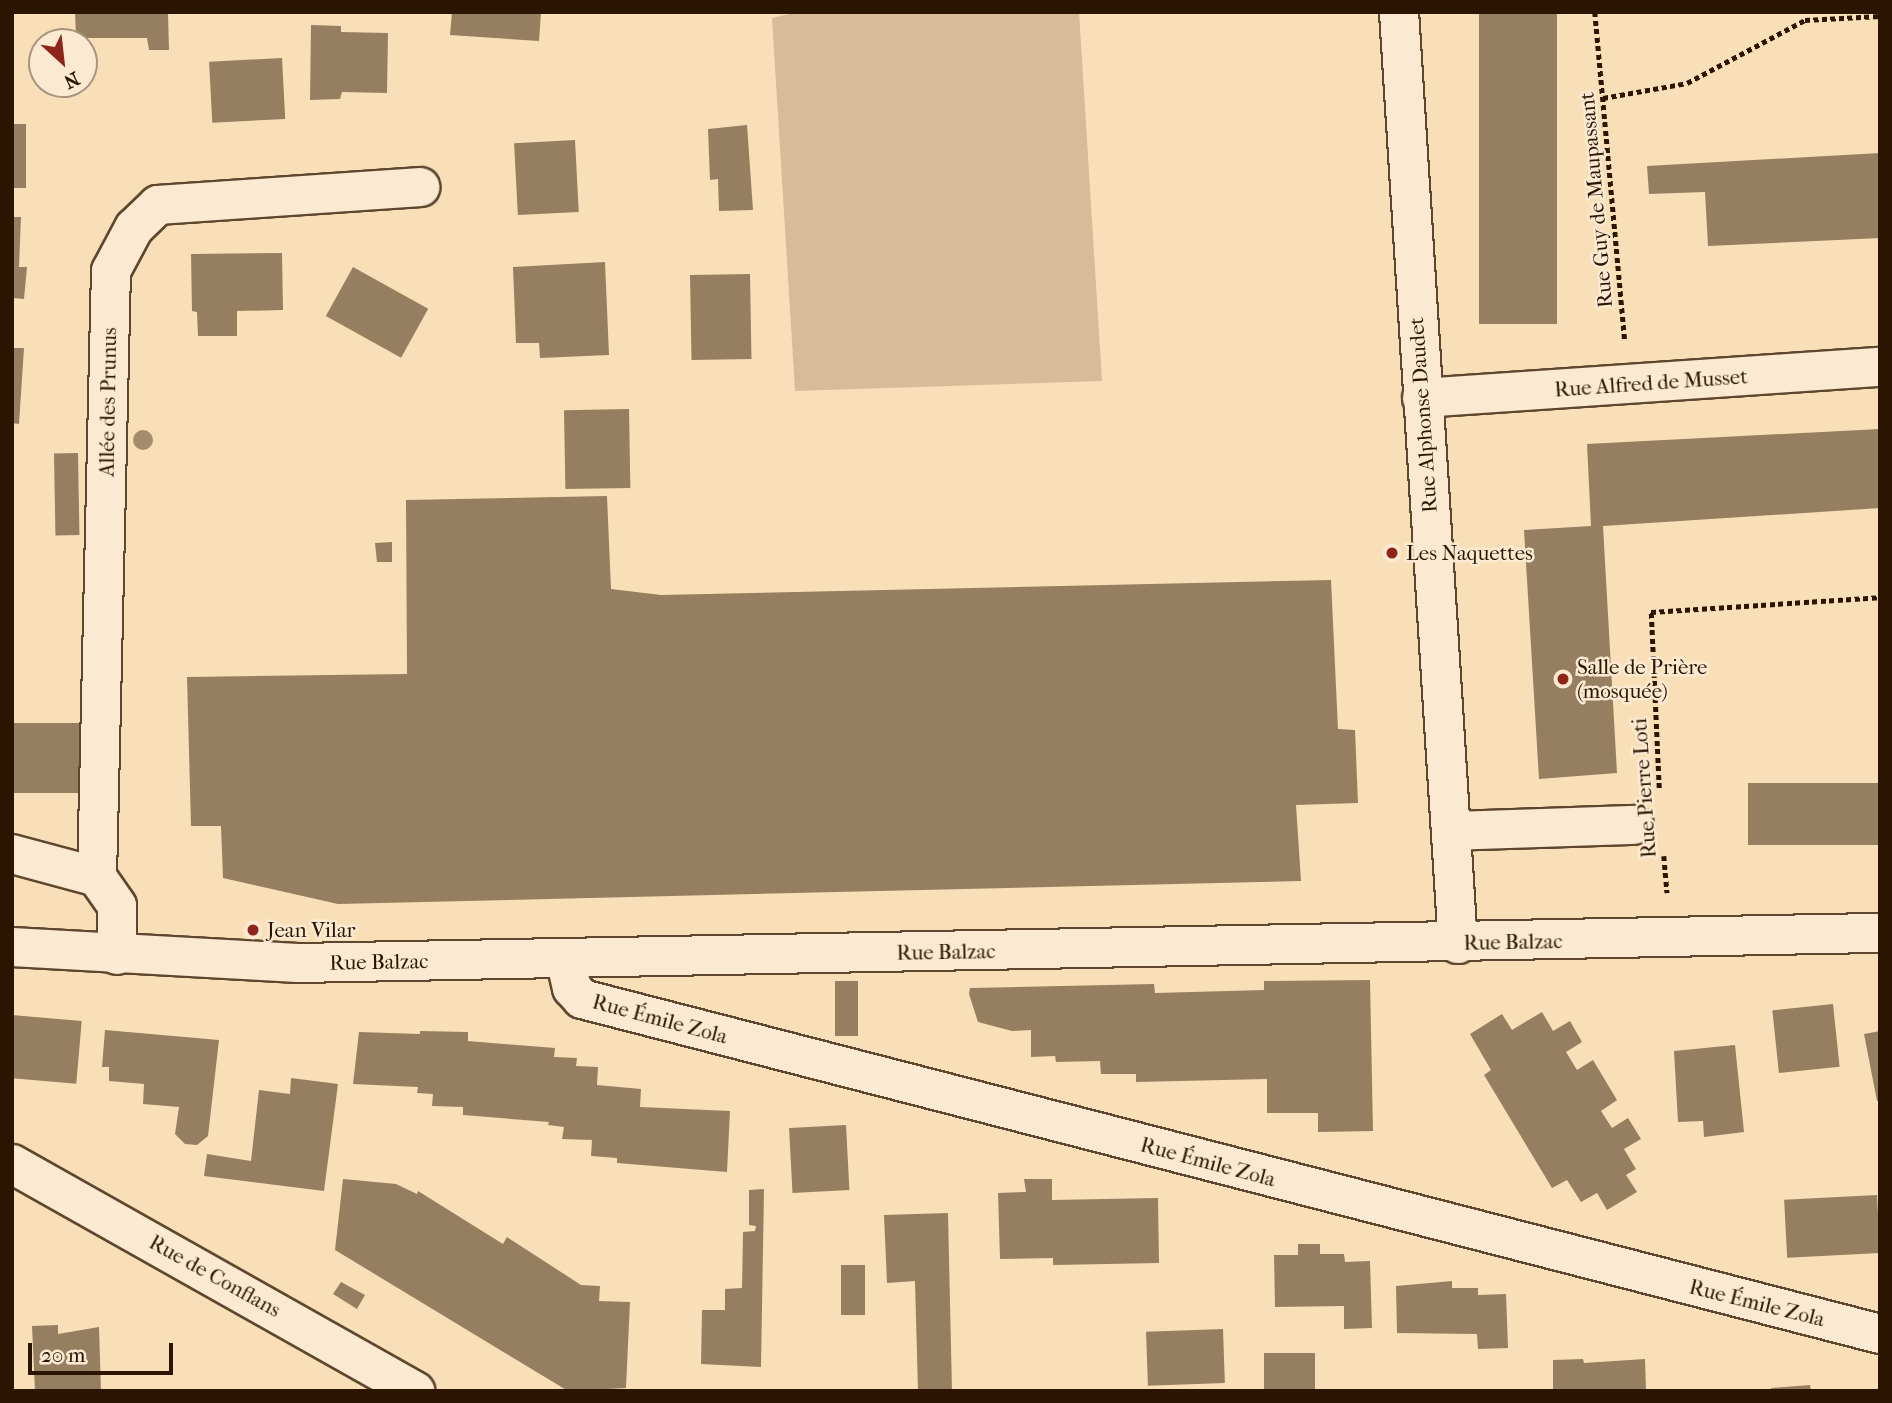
<!DOCTYPE html>
<meta charset="utf-8">
<style>
body{margin:0}
#map{position:relative;width:1892px;height:1403px;overflow:hidden;background:#f9dfb8;font-family:"IM FELL French Canon",serif}
div>[style]{position:absolute}
.green>*{inset:0;background:#d6bc99}
.building>*{inset:0;background:#967e60;transform-origin:0 0}
.path>*{height:4.5px;margin-top:-2.25px;transform-origin:0;background:repeating-linear-gradient(90deg,#2b1400 0 5px,transparent 0 8.5px)}
.roads{filter:drop-shadow(2px 0 #5e472e) drop-shadow(-2px 0 #5e472e) drop-shadow(0 2px #5e472e) drop-shadow(0 -2px #5e472e)}
.minor>*{height:38px;margin:-19px;padding:0 19px;transform-origin:19px;border-radius:19px;background:#fbead1}
.trees>*{width:20px;height:20px;margin:-10px;border-radius:50%;background:#a48b6c}
.dots>*{width:19px;height:19px;translate:-50% -50%;box-sizing:border-box;border:4px solid #fbead1;border-radius:50%}
span{translate:-50% -50%;white-space:nowrap;text-align:center;line-height:1.15;-webkit-text-stroke:5px #fbead1;paint-order:stroke}
.street-label{font-size:21px;color:#2b1400}
.poi-label{font-size:21px;color:#2b1400}
.left{translate:0 -50%;text-align:left}
.frame{position:absolute;inset:0;border:14px solid #2b1400;pointer-events:none}
.north{position:absolute;left:28px;top:28px;width:70px;height:70px;box-sizing:border-box;background:#fbead1;border:2px solid #a8947d;border-radius:50%;rotate:153deg;font-size:19px;font-weight:700;line-height:28px;text-align:center;color:#2b1400}
.north::after{content:'';display:block;margin:auto;width:24px;height:32px;background:#8f2418;clip-path:polygon(50% 0,100% 100%,50% 72%,0 100%)}
.scale{position:absolute;left:28px;top:1343px;width:145px;height:32px;box-sizing:border-box;border:4px solid #2b1400;border-top:0;padding-left:9px;font-size:21px;line-height:24px;white-space:nowrap;color:#2b1400;-webkit-text-stroke:5px #fbead1;paint-order:stroke}
</style>
<div id="map">
<div class="green">
<div style="clip-path:polygon(798px 12px,1079px 12px,1102px 381px,795px 391px,772px 18px)"></div>
</div>
<div class="building">
<div style="clip-path:polygon(75px 12px,168px 12px,169px 50px,149px 50px,147px 38px,76px 38px)"></div>
<div style="clip-path:polygon(452px 12px,541px 12px,539px 41px,450px 35px)"></div>
<div style="left:1479px;top:12px;width:78px;height:312px"></div>
<div style="clip-path:polygon(311px 25px,341px 26px,341px 32px,388px 33px,387px 93px,342px 92px,340px 99px,310px 100px)"></div>
<div style="left:282px;top:58px;width:61px;height:73px;rotate:87deg"></div>
<div style="left:12px;top:124px;width:14px;height:64px"></div>
<div style="clip-path:polygon(747px 125px,753px 210px,719px 211px,718px 179px,710px 180px,708px 129px)"></div>
<div style="left:575px;top:140px;width:72px;height:61px;rotate:87deg"></div>
<div style="clip-path:polygon(1880px 153px,1880px 238px,1708px 246px,1705px 192px,1649px 194px,1647px 166px)"></div>
<div style="clip-path:polygon(12px 217px,21px 217px,19px 267px,27px 267px,24px 299px,12px 298px)"></div>
<div style="clip-path:polygon(282px 253px,283px 310px,237px 311px,237px 336px,198px 336px,197px 312px,192px 311px,191px 254px)"></div>
<div style="clip-path:polygon(605px 262px,609px 355px,540px 358px,539px 343px,516px 343px,513px 267px)"></div>
<div style="left:353px;top:267px;width:86px;height:56px;rotate:29deg"></div>
<div style="left:750px;top:274px;width:85px;height:60px;rotate:89deg"></div>
<div style="clip-path:polygon(12px 348px,24px 348px,19px 424px,12px 423px)"></div>
<div style="left:629px;top:409px;width:79px;height:65px;rotate:89deg"></div>
<div style="clip-path:polygon(1880px 429px,1880px 508px,1603px 526px,1617px 773px,1539px 779px,1524px 530px,1591px 526px,1587px 444px)"></div>
<div style="left:78px;top:453px;width:82px;height:24px;rotate:89deg"></div>
<div style="clip-path:polygon(607px 496px,611px 589px,661px 595px,1331px 580px,1338px 729px,1355px 730px,1358px 803px,1296px 805px,1301px 881px,338px 904px,223px 878px,221px 826px,191px 826px,187px 677px,407px 674px,406px 500px)"></div>
<div style="clip-path:polygon(392px 542px,392px 562px,377px 562px,375px 543px)"></div>
<div style="left:12px;top:723px;width:71px;height:70px"></div>
<div style="left:1880px;top:783px;width:62px;height:132px;rotate:90deg"></div>
<div style="clip-path:polygon(1370px 980px,1373px 1131px,1318px 1132px,1318px 1113px,1267px 1113px,1267px 1079px,1136px 1082px,1136px 1074px,1101px 1074px,1100px 1061px,1056px 1062px,1055px 1056px,1031px 1057px,1031px 1030px,1012px 1031px,978px 1022px,969px 994px,970px 988px,1154px 984px,1155px 993px,1264px 990px,1264px 981px)"></div>
<div style="left:835px;top:981px;width:23px;height:55px"></div>
<div style="left:1833px;top:1004px;width:63px;height:61px;rotate:84deg"></div>
<div style="clip-path:polygon(1542px 1012px,1553px 1031px,1570px 1021px,1582px 1042px,1566px 1052px,1577px 1070px,1593px 1060px,1617px 1100px,1601px 1111px,1612px 1128px,1628px 1118px,1641px 1139px,1624px 1149px,1636px 1169px,1626px 1175px,1637px 1192px,1607px 1210px,1597px 1193px,1581px 1202px,1567px 1180px,1552px 1188px,1484px 1075px,1491px 1070px,1470px 1034px,1502px 1014px,1512px 1030px)"></div>
<div style="left:12px;top:1015px;width:70px;height:63px;rotate:5deg"></div>
<div style="clip-path:polygon(105px 1030px,219px 1040px,208px 1136px,197px 1145px,185px 1144px,175px 1134px,179px 1107px,143px 1104px,144px 1084px,109px 1081px,109px 1067px,102px 1067px)"></div>
<div style="clip-path:polygon(420px 1031px,468px 1032px,468px 1041px,555px 1048px,554px 1057px,577px 1058px,576px 1066px,598px 1067px,597px 1085px,641px 1089px,640px 1107px,730px 1111px,727px 1172px,617px 1163px,617px 1158px,591px 1156px,592px 1140px,562px 1139px,564px 1127px,548px 1125px,549px 1122px,463px 1115px,463px 1107px,432px 1106px,433px 1094px,417px 1093px,418px 1087px,353px 1084px,359px 1032px,420px 1034px)"></div>
<div style="clip-path:polygon(1880px 1031px,1880px 1100px,1877px 1101px,1864px 1034px)"></div>
<div style="clip-path:polygon(1735px 1045px,1744px 1132px,1704px 1137px,1703px 1121px,1678px 1122px,1674px 1051px)"></div>
<div style="clip-path:polygon(291px 1078px,338px 1084px,324px 1191px,204px 1176px,207px 1154px,251px 1161px,259px 1090px,290px 1094px)"></div>
<div style="left:846px;top:1125px;width:65px;height:57px;rotate:87deg"></div>
<div style="clip-path:polygon(343px 1179px,396px 1184px,417px 1194px,418px 1191px,503px 1244px,507px 1237px,581px 1285px,600px 1286px,599px 1301px,630px 1302px,626px 1388px,568px 1391px,335px 1250px)"></div>
<div style="clip-path:polygon(1024px 1179px,1052px 1179px,1052px 1200px,1158px 1198px,1159px 1263px,1053px 1265px,1053px 1258px,1000px 1259px,998px 1193px,1026px 1192px)"></div>
<div style="clip-path:polygon(764px 1189px,761px 1367px,701px 1364px,702px 1310px,725px 1310px,725px 1289px,742px 1288px,743px 1232px,755px 1231px,756px 1226px,749px 1225px,749px 1190px)"></div>
<div style="left:1877px;top:1195px;width:58px;height:93px;rotate:87deg"></div>
<div style="clip-path:polygon(948px 1213px,952px 1391px,918px 1391px,915px 1281px,887px 1283px,884px 1215px)"></div>
<div style="clip-path:polygon(1298px 1244px,1320px 1244px,1320px 1254px,1344px 1254px,1345px 1262px,1370px 1261px,1372px 1328px,1344px 1329px,1344px 1306px,1275px 1307px,1274px 1255px,1298px 1255px)"></div>
<div style="left:841px;top:1265px;width:24px;height:50px"></div>
<div style="clip-path:polygon(1452px 1281px,1452px 1288px,1478px 1288px,1478px 1295px,1506px 1294px,1508px 1348px,1478px 1349px,1477px 1334px,1397px 1333px,1396px 1286px)"></div>
<div style="clip-path:polygon(341px 1282px,365px 1295px,357px 1309px,333px 1294px)"></div>
<div style="clip-path:polygon(58px 1325px,58px 1334px,99px 1327px,101px 1391px,35px 1391px,32px 1326px)"></div>
<div style="left:1223px;top:1329px;width:54px;height:77px;rotate:88deg"></div>
<div style="left:1264px;top:1353px;width:51px;height:38px"></div>
<div style="clip-path:polygon(1583px 1359px,1584px 1363px,1645px 1359px,1646px 1391px,1553px 1391px,1553px 1360px)"></div>
<div style="clip-path:polygon(1810px 1385px,1811px 1391px,1771px 1391px,1771px 1388px)"></div>
</div>
<div class="path">
<div style="left:1595px;top:12px;width:331px;rotate:84.8deg"></div>
<div style="left:1603px;top:98px;width:85px;rotate:-10.1deg"></div>
<div style="left:1687px;top:83px;width:134px;rotate:-28.1deg"></div>
<div style="left:1805px;top:20px;width:75px;rotate:-3.1deg"></div>
<div style="left:1659px;top:788px;width:176px;rotate:-92.6deg"></div>
<div style="left:1651px;top:612px;width:229px;rotate:-3.7deg"></div>
<div style="left:1664px;top:856px;width:37px;rotate:85deg"></div>
</div>
<div class="roads">
<div class="minor">
<div style="left:1399px;top:12px;width:934px;rotate:86.38deg"></div>
<div style="left:1422px;top:398px;width:459px;rotate:-3.9deg"></div>
<div style="left:1451px;top:831px;width:183px;rotate:-1.9deg"></div>
<div style="left:12px;top:854px;width:88px;rotate:15.1deg"></div>
<div style="left:97px;top:877px;width:35px;rotate:55deg"></div>
<div style="left:117px;top:906px;width:49px;rotate:90deg"></div>
<div style="left:97px;top:877px;width:606px;rotate:-88.68deg"></div>
<div style="left:111px;top:271px;width:49px;rotate:-61.9deg"></div>
<div style="left:134px;top:228px;width:33px;rotate:-44deg"></div>
<div style="left:158px;top:205px;width:263px;rotate:-3.9deg"></div>
<div style="left:12px;top:947px;width:286px;rotate:3.2deg"></div>
<div style="left:298px;top:963px;width:1582px;rotate:-1.09deg"></div>
<div style="left:565px;top:958px;width:31px;rotate:77deg"></div>
<div style="left:572px;top:988px;width:15px;rotate:48deg"></div>
<div style="left:582px;top:999px;width:1341px;rotate:14.47deg"></div>
<div style="left:12px;top:1164px;width:463px;rotate:29.4deg"></div>
</div>
</div>
<div class="trees">
<div style="left:143px;top:440px"></div>
</div>
<div class="dots">
<div style="left:1392px;top:553px;background:#8f2418"></div>
<div style="left:1563px;top:679px;background:#8f2418"></div>
<div style="left:253px;top:930px;background:#8f2418"></div>
</div>
<div class="street-label">
<span style="left:1596px;top:200px;rotate:-95deg">Rue Guy de Maupassant</span>
<span style="left:1651px;top:383px;rotate:-4deg">Rue Alfred de Musset</span>
<span style="left:108px;top:402px;rotate:-89deg">Allée des Prunus</span>
<span style="left:1423px;top:415px;rotate:-94deg">Rue Alphonse Daudet</span>
<span style="left:1644px;top:788px;rotate:-94deg">Rue Pierre Loti</span>
<span style="left:1513px;top:942px;rotate:-1deg">Rue Balzac</span>
<span style="left:946px;top:952px;rotate:-1deg">Rue Balzac</span>
<span style="left:379px;top:962px;rotate:-1deg">Rue Balzac</span>
<span style="left:660px;top:1019px;rotate:15deg">Rue Émile Zola</span>
<span style="left:1208px;top:1162px;rotate:15deg">Rue Émile Zola</span>
<span style="left:215px;top:1276px;rotate:29deg">Rue de Conflans</span>
<span style="left:1757px;top:1303px;rotate:14deg">Rue Émile Zola</span>
</div>
<div class="poi-label">
<span class="left" style="left:1406px;top:553px">Les Naquettes</span>
<span class="left" style="left:1577px;top:679px">Salle de Prière<br>(mosquée)</span>
<span class="left" style="left:267px;top:930px">Jean Vilar</span>
</div>
<div class="frame"></div>
<div class="north">N</div>
<div class="scale">20 m</div>
</div>
